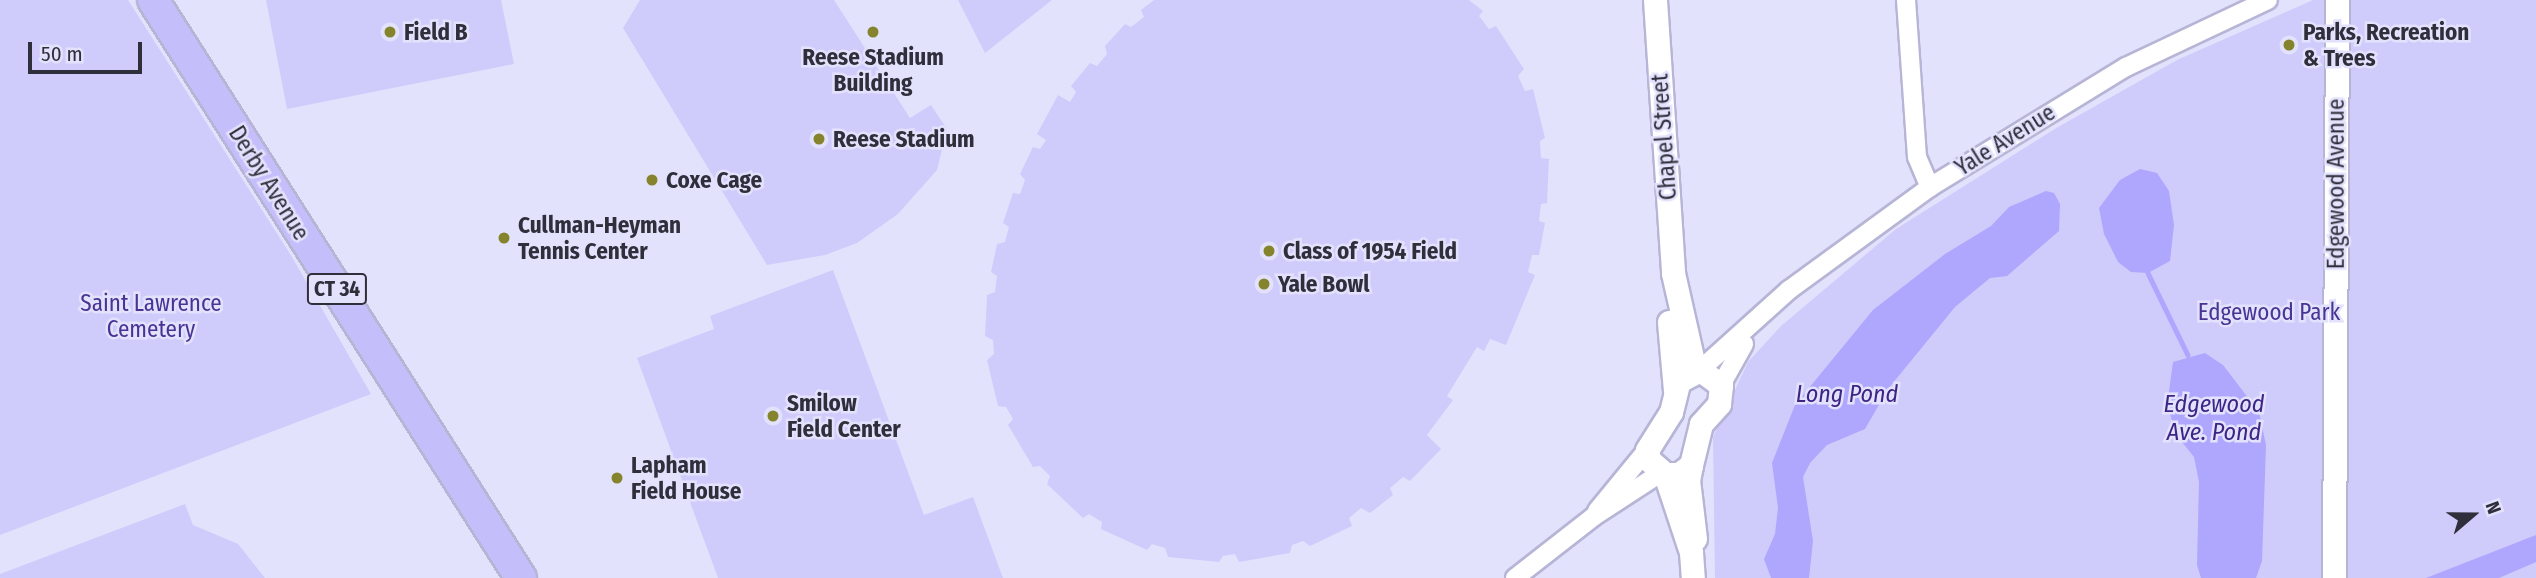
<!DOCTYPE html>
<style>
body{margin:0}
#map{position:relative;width:2536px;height:578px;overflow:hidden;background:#e3e2fd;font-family:"Fira Sans Condensed",sans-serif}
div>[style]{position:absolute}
.green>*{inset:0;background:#cfccfc}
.water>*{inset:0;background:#afa6fd}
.stream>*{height:4.5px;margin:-2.25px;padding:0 2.25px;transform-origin:2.25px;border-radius:2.25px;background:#afa6fd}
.roads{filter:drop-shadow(2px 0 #b7b5d6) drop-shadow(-2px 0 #b7b5d6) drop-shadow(0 2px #b7b5d6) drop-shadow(0 -2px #b7b5d6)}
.minor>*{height:18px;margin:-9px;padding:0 9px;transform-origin:9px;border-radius:9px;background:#fff}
.tertiary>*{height:23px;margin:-11.5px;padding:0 11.5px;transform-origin:11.5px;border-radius:11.5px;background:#fff}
.trunk>*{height:30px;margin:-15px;padding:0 15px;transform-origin:15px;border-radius:15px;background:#c4befb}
.dots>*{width:19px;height:19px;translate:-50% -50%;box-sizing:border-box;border:4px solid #e3e2fd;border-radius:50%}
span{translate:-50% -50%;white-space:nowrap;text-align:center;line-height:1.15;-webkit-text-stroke:5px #e3e2fd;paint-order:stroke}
.shield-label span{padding:2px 5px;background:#e3e2fd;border:2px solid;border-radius:5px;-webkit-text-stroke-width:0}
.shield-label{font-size:21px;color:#2f2e3b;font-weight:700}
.poi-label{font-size:23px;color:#2f2e3b;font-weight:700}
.left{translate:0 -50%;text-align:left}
.street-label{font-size:23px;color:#2f2e3b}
.park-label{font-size:23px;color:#493395}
.water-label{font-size:24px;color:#3d2485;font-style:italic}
.north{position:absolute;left:2438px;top:480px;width:70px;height:70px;-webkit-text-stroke:5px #e3e2fd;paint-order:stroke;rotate:70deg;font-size:19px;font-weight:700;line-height:28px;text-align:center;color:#2f2e3b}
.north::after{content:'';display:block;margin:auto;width:24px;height:32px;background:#2f2e3b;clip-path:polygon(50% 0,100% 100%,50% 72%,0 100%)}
.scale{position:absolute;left:28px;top:42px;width:114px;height:32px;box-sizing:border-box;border:4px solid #2f2e3b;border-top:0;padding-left:9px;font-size:21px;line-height:24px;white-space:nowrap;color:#2f2e3b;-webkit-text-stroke:5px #e3e2fd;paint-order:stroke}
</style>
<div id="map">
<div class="green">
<div style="clip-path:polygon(0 0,128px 0,292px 257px,371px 394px,0 535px)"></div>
<div style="clip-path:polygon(266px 0,501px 0,514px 64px,287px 109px)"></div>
<div style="clip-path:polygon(640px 0,834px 0,910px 118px,931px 105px,947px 129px,937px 170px,898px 214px,857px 243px,825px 255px,767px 265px,623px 28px)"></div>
<div style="clip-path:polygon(958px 0,1052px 0,985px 53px)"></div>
<div style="clip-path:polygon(1154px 0,1469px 0,1483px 11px,1479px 16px,1489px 29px,1496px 26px,1524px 69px,1518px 76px,1525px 91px,1533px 89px,1545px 138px,1540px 141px,1541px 158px,1549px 159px,1547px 203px,1541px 204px,1539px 221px,1545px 223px,1539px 255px,1532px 255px,1528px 272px,1535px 275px,1506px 345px,1490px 339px,1484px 351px,1477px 347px,1447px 396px,1453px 400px,1427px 435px,1441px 449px,1410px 481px,1403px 477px,1390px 488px,1393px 495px,1370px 513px,1361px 508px,1349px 518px,1352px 526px,1310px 546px,1303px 541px,1292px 545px,1290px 553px,1239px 562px,1235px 554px,1223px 556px,1219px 562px,1168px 557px,1165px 548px,1152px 544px,1147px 550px,1101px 529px,1102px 522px,1089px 514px,1083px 518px,1047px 484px,1050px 476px,1040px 466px,1033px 467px,1008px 425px,1013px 419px,1006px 407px,998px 406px,987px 360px,994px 354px,993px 340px,985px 336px,987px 295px,995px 292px,997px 276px,991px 272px,997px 244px,1005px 242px,1009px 227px,1003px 223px,1013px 193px,1020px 194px,1025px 180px,1020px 174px,1033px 147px,1040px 149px,1046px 140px,1037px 134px,1058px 95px,1070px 102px,1076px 92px,1071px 86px,1090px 63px,1097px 66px,1107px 54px,1105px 46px,1125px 24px,1131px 27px,1144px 17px,1141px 10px)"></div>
<div style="clip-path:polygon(2313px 0,2536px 0,2536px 578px,1715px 578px,1713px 437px,1748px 362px,1781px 326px,1896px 229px,2058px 127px,2177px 60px)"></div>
<div style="clip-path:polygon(833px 270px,924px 515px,973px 497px,1003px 578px,718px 578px,637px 358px,714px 329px,710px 316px)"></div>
<div style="clip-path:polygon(185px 504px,193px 525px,238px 544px,265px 578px,0 578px,0 574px)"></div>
</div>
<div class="water">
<div style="clip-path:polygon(2140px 169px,2157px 173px,2169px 191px,2174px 225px,2170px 261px,2148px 273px,2131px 272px,2118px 262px,2104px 234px,2099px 208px,2120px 180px)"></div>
<div style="clip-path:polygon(2046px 191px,2054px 193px,2060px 204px,2059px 231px,2007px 276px,1990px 278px,1955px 307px,1888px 389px,1865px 429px,1827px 445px,1810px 463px,1803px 477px,1813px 541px,1809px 578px,1771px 578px,1764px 559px,1775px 534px,1778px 508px,1772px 463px,1795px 405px,1873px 310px,1945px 254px,1991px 226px,2009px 207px)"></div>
<div style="clip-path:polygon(2205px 353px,2223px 365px,2259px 412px,2266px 445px,2262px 561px,2256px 578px,2201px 578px,2197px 565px,2199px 482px,2194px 457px,2178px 437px,2167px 406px,2173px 362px)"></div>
<div style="clip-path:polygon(2536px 535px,2536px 562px,2499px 578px,2426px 578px)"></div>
</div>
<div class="stream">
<div style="left:2148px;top:273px;width:91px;rotate:64deg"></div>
</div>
<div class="roads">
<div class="minor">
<div style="left:1906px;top:0;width:157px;rotate:86deg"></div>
<div style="left:1917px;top:157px;width:33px;rotate:67deg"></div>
<div style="left:1700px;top:370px;width:120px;rotate:-42deg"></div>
<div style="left:1789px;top:290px;width:175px;rotate:-36.1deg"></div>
<div style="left:1930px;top:187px;width:230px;rotate:-31.5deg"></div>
<div style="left:2126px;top:67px;width:157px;rotate:-25.3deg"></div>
<div style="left:1721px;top:385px;width:47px;rotate:-60.7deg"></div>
<div style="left:1597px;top:511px;width:79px;rotate:-50.7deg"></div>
<div style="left:1515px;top:578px;width:99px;rotate:-38deg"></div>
<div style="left:1593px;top:517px;width:82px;rotate:-33.1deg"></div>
</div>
<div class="tertiary">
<div style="left:1655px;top:0;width:274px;rotate:86.2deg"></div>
<div style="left:1673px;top:273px;width:100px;rotate:77.3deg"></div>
<div style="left:1669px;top:322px;width:68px;rotate:85deg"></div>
<div style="left:1700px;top:370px;width:26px;rotate:36deg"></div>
<div style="left:1721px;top:385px;width:19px;rotate:96deg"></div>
<div style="left:1719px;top:404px;width:27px;rotate:132deg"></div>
<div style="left:1701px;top:424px;width:42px;rotate:103.7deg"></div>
<div style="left:1691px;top:465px;width:15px;rotate:143deg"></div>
<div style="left:1679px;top:474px;width:14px;rotate:180deg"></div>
<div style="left:1665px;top:474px;width:21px;rotate:-139deg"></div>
<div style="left:1649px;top:460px;width:10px;rotate:-101deg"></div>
<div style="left:1647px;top:450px;width:45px;rotate:-57.7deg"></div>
<div style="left:1671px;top:412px;width:32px;rotate:-76deg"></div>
<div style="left:1679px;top:381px;width:24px;rotate:-28deg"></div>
<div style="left:1691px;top:465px;width:15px;rotate:101deg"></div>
<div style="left:1688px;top:480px;width:59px;rotate:83.2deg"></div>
<div style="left:1665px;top:474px;width:82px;rotate:71.6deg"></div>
<div style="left:1691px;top:552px;width:26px;rotate:86deg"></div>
<div style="left:2334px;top:578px;width:578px;rotate:-89.7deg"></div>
</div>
<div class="trunk">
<div style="left:153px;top:0;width:685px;rotate:57.52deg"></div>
</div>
</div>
<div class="dots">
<div style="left:390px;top:32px;background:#85832c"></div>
<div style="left:873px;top:32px;background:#85832c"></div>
<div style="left:2289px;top:45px;background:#85832c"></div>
<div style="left:819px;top:139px;background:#85832c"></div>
<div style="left:652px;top:180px;background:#85832c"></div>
<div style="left:504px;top:238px;background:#85832c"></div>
<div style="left:1269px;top:251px;background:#85832c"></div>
<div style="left:1264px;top:284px;background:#85832c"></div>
<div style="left:773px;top:416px;background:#85832c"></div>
<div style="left:617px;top:478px;background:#85832c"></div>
</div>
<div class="shield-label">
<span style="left:337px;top:289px">CT 34</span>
</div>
<div class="poi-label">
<span class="left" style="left:404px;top:32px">Field B</span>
<span class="left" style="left:2303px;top:45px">Parks, Recreation<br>&amp; Trees</span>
<span style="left:873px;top:70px">Reese Stadium<br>Building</span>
<span class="left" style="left:833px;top:139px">Reese Stadium</span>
<span class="left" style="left:666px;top:180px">Coxe Cage</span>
<span class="left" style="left:518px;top:238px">Cullman-Heyman<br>Tennis Center</span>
<span class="left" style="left:1283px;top:251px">Class of 1954 Field</span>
<span class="left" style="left:1278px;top:284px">Yale Bowl</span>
<span class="left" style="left:787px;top:416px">Smilow<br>Field Center</span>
<span class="left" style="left:631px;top:478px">Lapham<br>Field House</span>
</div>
<div class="street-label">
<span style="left:1664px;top:137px;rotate:-94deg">Chapel Street</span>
<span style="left:2005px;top:140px;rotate:-32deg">Yale Avenue</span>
<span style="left:269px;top:183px;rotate:58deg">Derby Avenue</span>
<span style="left:2336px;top:184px;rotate:-90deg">Edgewood Avenue</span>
</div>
<div class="park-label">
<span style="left:151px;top:316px">Saint Lawrence<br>Cemetery</span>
<span style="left:2269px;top:312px">Edgewood Park</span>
</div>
<div class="water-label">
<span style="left:1847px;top:395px">Long Pond</span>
<span style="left:2214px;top:419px">Edgewood<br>Ave. Pond</span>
</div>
<div class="north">N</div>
<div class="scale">50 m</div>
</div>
